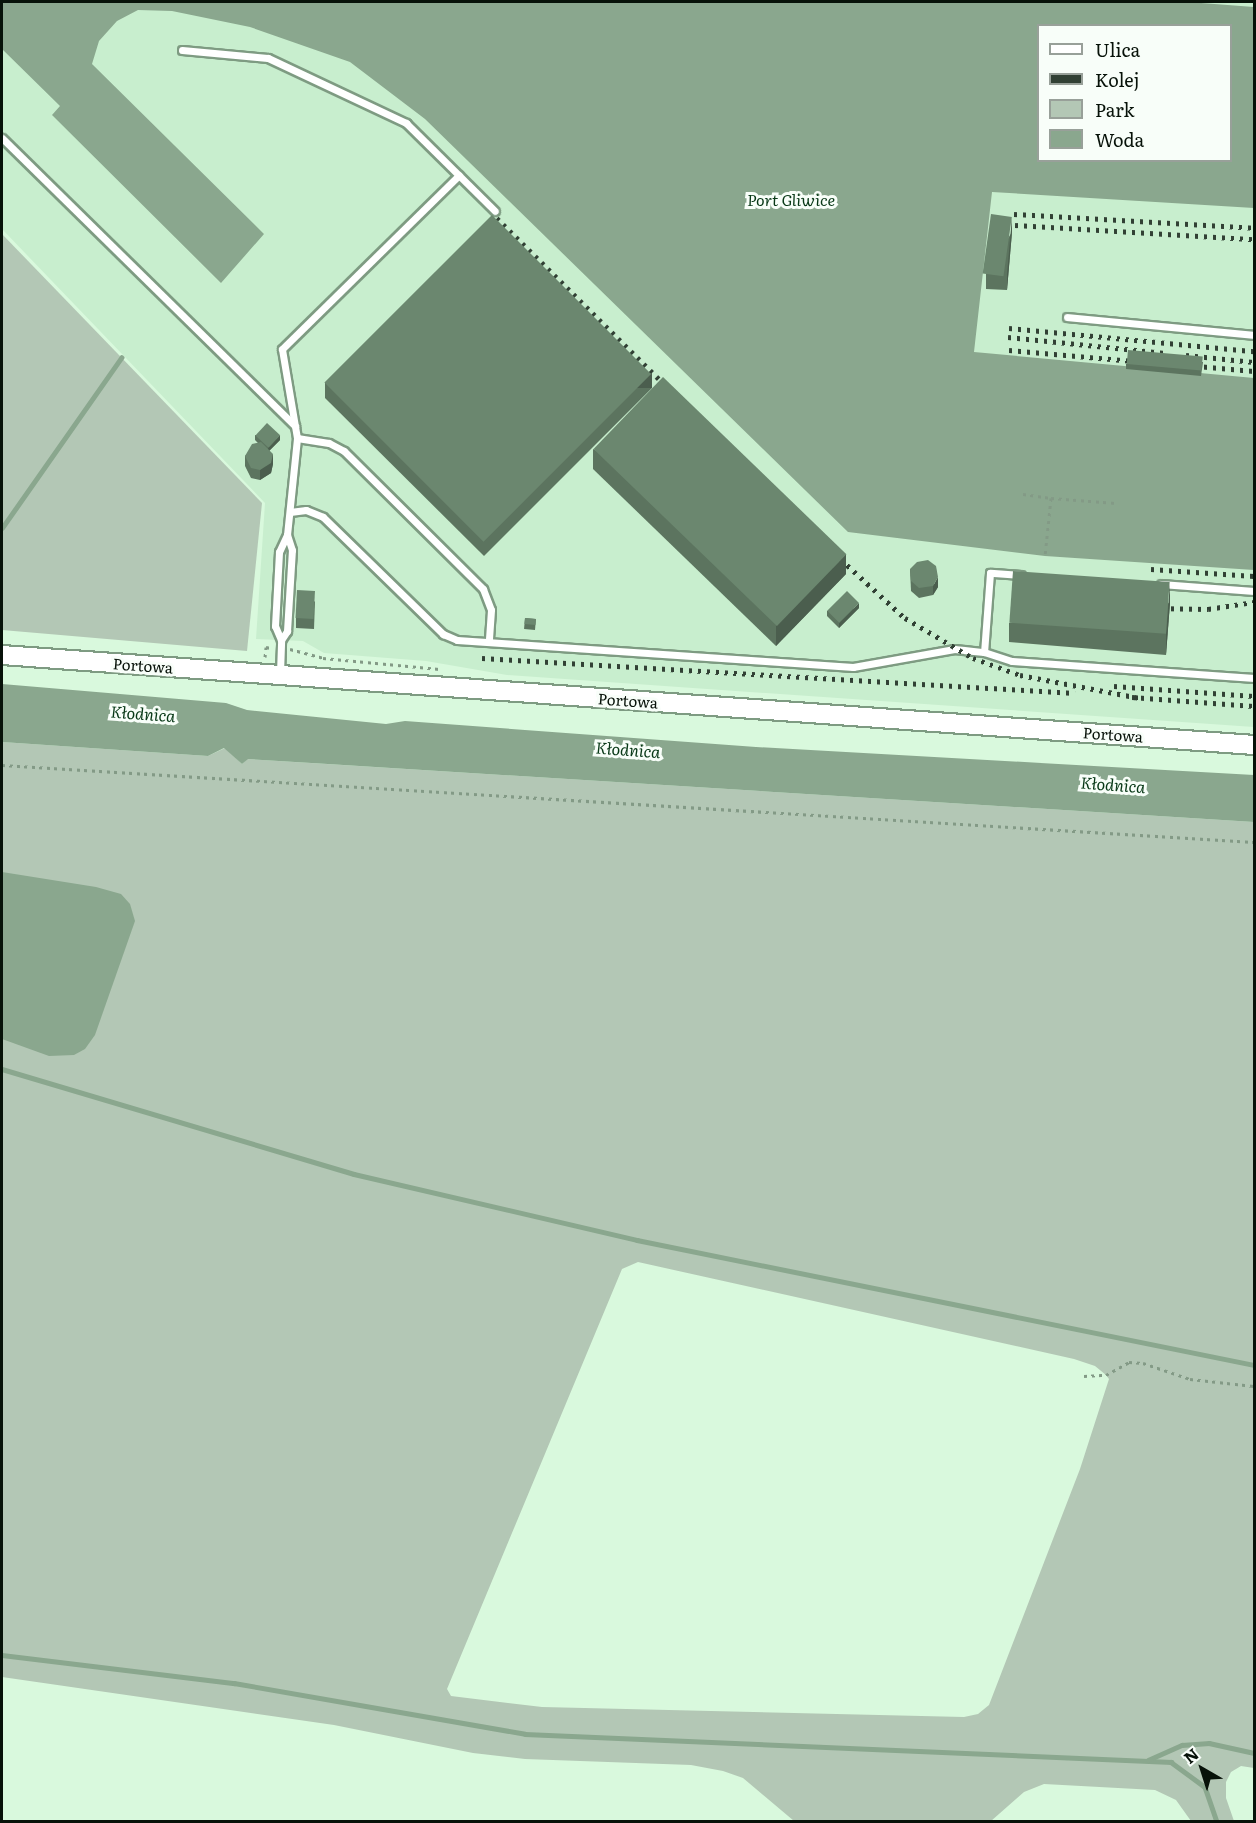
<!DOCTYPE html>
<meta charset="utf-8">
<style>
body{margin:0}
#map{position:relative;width:1256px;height:1823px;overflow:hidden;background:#d9f9dd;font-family:Literata,serif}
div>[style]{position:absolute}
.built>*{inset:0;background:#c8eece}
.green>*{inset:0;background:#b3c7b5}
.water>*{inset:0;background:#8aa78e}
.stream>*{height:4.5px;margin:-2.25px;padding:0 2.25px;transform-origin:2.25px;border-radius:2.25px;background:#8aa78e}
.path>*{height:3px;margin-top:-1.5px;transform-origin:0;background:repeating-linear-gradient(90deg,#839a86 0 3px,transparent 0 7.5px)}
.roads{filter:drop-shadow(2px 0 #7e9b82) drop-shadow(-2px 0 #7e9b82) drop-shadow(0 2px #7e9b82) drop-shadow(0 -2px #7e9b82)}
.service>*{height:7px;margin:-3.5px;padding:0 3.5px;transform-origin:3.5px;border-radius:3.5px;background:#fff}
.tertiary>*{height:18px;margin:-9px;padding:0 9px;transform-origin:9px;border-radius:9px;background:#fff}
.rail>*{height:4.5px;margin-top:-2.25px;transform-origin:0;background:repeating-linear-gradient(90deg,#314034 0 3px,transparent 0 9px)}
.wall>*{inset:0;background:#5c745f;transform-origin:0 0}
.shaded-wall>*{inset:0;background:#4b5e4e;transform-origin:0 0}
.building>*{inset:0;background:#6b876f;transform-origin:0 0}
span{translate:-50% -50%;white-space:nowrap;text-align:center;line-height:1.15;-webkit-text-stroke:6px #f8fef9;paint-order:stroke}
.street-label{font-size:15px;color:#071209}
.water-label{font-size:16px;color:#073816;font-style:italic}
.frame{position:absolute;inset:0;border:3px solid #071209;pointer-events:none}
.legend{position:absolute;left:1037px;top:24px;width:195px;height:138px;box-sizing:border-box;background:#f8fef9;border:2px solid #98a099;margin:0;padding:8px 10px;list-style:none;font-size:18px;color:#071209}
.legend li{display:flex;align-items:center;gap:12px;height:30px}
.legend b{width:30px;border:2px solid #98a099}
.north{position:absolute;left:1172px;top:1739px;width:60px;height:60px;-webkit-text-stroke:4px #f8fef9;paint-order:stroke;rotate:321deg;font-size:16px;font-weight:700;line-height:24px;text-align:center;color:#071209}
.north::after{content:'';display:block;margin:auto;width:21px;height:27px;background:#071209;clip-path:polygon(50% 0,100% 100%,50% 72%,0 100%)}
</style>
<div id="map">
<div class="built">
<div style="clip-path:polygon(evenodd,2px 2px,1254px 2px,1254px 727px,507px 675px,426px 661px,324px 653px,303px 641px,256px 639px,265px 503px,2px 229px,2px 2px,1038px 26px,1230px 26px,1230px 160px,1038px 160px,1038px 26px)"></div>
</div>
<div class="green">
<div style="clip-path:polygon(2px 234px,262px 503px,247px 651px,2px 630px)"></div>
<div style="clip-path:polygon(evenodd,2px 742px,208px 756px,225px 748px,242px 764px,247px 759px,1254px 822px,1254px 1768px,1241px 1766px,1231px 1772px,1226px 1782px,1226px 1798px,1234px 1821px,1191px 1821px,1176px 1800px,1155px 1790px,1044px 1784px,1024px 1792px,991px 1821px,794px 1821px,743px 1778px,723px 1771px,691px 1765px,525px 1759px,473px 1753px,334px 1725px,2px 1677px,2px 742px,638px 1262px,1074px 1359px,1095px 1366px,1106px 1375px,1109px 1379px,1080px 1469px,989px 1705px,978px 1714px,964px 1717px,542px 1707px,451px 1696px,447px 1689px,622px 1269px,638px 1262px)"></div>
</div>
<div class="water">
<div style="clip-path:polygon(evenodd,2px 2px,1188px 2px,1254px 7px,1254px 208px,992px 192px,974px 352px,1254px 378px,1254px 570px,1045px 556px,848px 532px,425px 119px,350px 62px,250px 27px,172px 11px,138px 10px,117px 21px,99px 41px,92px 64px,264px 234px,221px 283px,52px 115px,60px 106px,2px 49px,2px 2px,1038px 26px,1230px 26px,1230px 160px,1038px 160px,1038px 26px)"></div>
<div style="clip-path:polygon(2px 684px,226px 703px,247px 710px,386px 724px,405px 721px,756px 747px,1254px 775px,1254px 822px,248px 759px,242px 764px,224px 748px,208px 756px,2px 742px)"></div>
<div style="clip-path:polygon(2px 872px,96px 887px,121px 894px,130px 904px,135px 921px,95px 1035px,85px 1049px,74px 1055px,49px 1056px,2px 1039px)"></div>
</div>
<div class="stream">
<div style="left:2px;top:528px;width:208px;rotate:-55deg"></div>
<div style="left:2px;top:1069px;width:367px;rotate:16.6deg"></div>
<div style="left:354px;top:1174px;width:291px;rotate:13.1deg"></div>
<div style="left:637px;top:1240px;width:630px;rotate:11.45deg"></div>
<div style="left:2px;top:1655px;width:234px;rotate:6.9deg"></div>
<div style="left:234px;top:1683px;width:295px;rotate:9.9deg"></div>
<div style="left:525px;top:1734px;width:647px;rotate:2.48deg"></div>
<div style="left:1171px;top:1762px;width:42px;rotate:36.3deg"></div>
<div style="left:1205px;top:1787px;width:37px;rotate:71deg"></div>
<div style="left:1148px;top:1760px;width:37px;rotate:-24deg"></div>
<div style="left:1182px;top:1745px;width:27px;rotate:-4deg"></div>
<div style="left:1209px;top:1743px;width:46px;rotate:12.5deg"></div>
</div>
<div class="path">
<div style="left:1023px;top:494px;width:28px;rotate:8deg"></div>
<div style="left:1051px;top:498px;width:58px;rotate:95.9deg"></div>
<div style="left:1051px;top:498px;width:65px;rotate:4.4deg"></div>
<div style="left:290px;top:649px;width:34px;rotate:15deg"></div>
<div style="left:323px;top:658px;width:117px;rotate:5.4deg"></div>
<div style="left:265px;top:657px;width:10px;rotate:-84deg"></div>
<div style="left:266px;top:647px;width:5px;rotate:11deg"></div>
<div style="left:2px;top:765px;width:1254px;rotate:3.52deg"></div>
<div style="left:1084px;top:1376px;width:22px;rotate:-3deg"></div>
<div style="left:1106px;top:1375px;width:26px;rotate:-29deg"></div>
<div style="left:1129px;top:1362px;width:14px;rotate:4deg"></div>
<div style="left:1143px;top:1363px;width:50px;rotate:18.8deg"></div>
<div style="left:1190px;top:1379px;width:64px;rotate:6.2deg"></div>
</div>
<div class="roads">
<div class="service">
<div style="left:182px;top:50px;width:86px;rotate:5.3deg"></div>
<div style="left:268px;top:58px;width:153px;rotate:25.2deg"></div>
<div style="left:406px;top:123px;width:125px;rotate:44.7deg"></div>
<div style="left:2px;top:138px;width:411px;rotate:44.5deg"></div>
<div style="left:1067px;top:317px;width:188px;rotate:5.5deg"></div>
<div style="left:297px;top:438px;width:32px;rotate:9deg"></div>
<div style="left:329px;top:443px;width:17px;rotate:28deg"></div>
<div style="left:344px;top:451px;width:196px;rotate:44.8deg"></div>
<div style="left:483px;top:589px;width:22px;rotate:69deg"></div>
<div style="left:491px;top:610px;width:32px;rotate:94deg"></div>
<div style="left:290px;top:512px;width:16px;rotate:-7deg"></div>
<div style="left:306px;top:510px;width:18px;rotate:22deg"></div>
<div style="left:323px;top:517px;width:168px;rotate:44.3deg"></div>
<div style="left:443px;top:634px;width:15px;rotate:23deg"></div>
<div style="left:457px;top:640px;width:397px;rotate:3.9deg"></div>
<div style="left:853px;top:667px;width:103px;rotate:-10.1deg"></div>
<div style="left:954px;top:649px;width:30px;rotate:6deg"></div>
<div style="left:1021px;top:575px;width:31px;rotate:-176deg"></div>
<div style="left:990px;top:573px;width:79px;rotate:94.3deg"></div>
<div style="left:984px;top:652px;width:29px;rotate:18deg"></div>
<div style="left:1012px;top:661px;width:243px;rotate:4deg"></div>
<div style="left:1161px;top:584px;width:93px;rotate:4.3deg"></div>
<div style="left:281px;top:640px;width:11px;rotate:-56deg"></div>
<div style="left:287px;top:631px;width:81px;rotate:-86.5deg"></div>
<div style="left:292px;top:550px;width:16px;rotate:-108deg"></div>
<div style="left:287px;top:535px;width:98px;rotate:-84.1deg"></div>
<div style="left:297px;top:438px;width:90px;rotate:-99.6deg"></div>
<div style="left:282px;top:349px;width:248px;rotate:-44.5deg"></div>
<div style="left:280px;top:673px;width:33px;rotate:-88deg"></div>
<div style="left:281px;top:640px;width:15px;rotate:-113deg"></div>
<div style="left:275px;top:626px;width:74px;rotate:-86.9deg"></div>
<div style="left:279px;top:552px;width:19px;rotate:-65deg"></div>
</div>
<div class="tertiary">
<div style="left:2px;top:655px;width:1255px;rotate:4.11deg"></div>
</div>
</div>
<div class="rail">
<div style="left:1014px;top:214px;width:240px;rotate:3.3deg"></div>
<div style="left:497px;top:218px;width:247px;rotate:44.8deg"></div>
<div style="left:1015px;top:225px;width:239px;rotate:3.4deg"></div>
<div style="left:1009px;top:328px;width:246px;rotate:5.4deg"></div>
<div style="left:1008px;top:337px;width:158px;rotate:5.8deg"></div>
<div style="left:1009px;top:350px;width:136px;rotate:5.1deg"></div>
<div style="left:1186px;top:355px;width:68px;rotate:5.9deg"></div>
<div style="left:1186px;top:365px;width:68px;rotate:5deg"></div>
<div style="left:834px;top:553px;width:96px;rotate:42.5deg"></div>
<div style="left:905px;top:618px;width:79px;rotate:30.5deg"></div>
<div style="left:973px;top:658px;width:50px;rotate:19.9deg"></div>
<div style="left:1020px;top:675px;width:122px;rotate:10.9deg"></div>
<div style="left:1151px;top:569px;width:103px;rotate:3.9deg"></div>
<div style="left:1153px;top:608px;width:55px;rotate:1deg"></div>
<div style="left:1208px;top:609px;width:47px;rotate:-8.7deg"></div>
<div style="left:482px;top:658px;width:594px;rotate:3.38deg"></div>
<div style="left:1114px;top:686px;width:140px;rotate:4.1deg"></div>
<div style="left:1132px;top:697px;width:122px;rotate:4.2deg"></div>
</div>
<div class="wall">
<div style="clip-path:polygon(1012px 232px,1007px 290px,986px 289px,986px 274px)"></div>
<div style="clip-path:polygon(1203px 362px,1201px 376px,1126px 369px,1126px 364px)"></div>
<div style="clip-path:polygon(325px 383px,652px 388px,484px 556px,325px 398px)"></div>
<div style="clip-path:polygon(255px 435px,280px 440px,269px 451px,273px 464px,271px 473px,260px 480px,251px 478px,245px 466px,245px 456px,258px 443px,255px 440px)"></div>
<div style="clip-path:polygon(593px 449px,846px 574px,776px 646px,593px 469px)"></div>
<div style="clip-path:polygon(910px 569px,938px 587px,933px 595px,919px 598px,911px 591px)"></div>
<div style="clip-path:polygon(315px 601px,314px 629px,296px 628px,296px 618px)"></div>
<div style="clip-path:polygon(1170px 603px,1166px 655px,1009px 642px,1009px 623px)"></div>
<div style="clip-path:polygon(859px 608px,839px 628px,827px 616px,827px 611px)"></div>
<div style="left:525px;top:618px;width:11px;height:11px;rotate:5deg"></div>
</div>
<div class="shaded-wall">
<div style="clip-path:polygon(1012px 217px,1012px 232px,1007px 290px,1007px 275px)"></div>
<div style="left:652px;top:373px;width:15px;height:238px;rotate:90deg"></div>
<div style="clip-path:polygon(280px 435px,280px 440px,268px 452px,268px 447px)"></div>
<div style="clip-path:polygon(273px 454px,273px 464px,271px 473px,260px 480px,260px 470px)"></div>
<div style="clip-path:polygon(846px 554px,846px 574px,776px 646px,776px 626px)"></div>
<div style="clip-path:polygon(938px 577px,938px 587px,933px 595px,933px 586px)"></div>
<div style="clip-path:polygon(1170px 583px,1170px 603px,1166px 655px,1166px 635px)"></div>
<div style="clip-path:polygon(859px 603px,859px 608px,839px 628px,839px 623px)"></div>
</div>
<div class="building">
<div style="left:991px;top:214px;width:21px;height:60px;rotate:8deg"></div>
<div style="left:492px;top:215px;width:225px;height:237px;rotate:45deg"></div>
<div style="left:1128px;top:350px;width:75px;height:14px;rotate:5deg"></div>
<div style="left:663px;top:377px;width:255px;height:100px;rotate:44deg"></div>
<div style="left:267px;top:423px;width:18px;height:17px;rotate:43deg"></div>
<div style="clip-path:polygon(261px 442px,273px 454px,271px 463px,260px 470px,251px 468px,245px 456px,252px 444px)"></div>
<div style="clip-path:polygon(928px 560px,936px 566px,938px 577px,933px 586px,919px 588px,911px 581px,910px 569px,917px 562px)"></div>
<div style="left:1013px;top:571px;width:157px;height:52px;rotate:4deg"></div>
<div style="left:297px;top:590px;width:18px;height:28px;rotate:3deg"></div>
<div style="left:847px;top:591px;width:17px;height:28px;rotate:45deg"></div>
<div style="left:525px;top:618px;width:11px;height:6px;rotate:5deg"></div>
</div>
<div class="street-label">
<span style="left:143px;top:665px;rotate:4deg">Portowa</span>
<span style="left:628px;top:700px;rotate:4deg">Portowa</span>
<span style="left:1113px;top:734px;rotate:4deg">Portowa</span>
</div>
<div class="water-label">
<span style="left:791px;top:199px">Port Gliwice</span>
<span style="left:143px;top:713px;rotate:4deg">Kłodnica</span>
<span style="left:628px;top:749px;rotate:4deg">Kłodnica</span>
<span style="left:1113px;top:784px;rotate:4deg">Kłodnica</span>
</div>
<div class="frame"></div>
<ul class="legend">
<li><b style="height:8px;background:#fff"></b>Ulica</li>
<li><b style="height:8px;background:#314034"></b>Kolej</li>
<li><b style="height:16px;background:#b3c7b5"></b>Park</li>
<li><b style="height:16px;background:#8aa78e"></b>Woda</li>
</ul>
<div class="north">N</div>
</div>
